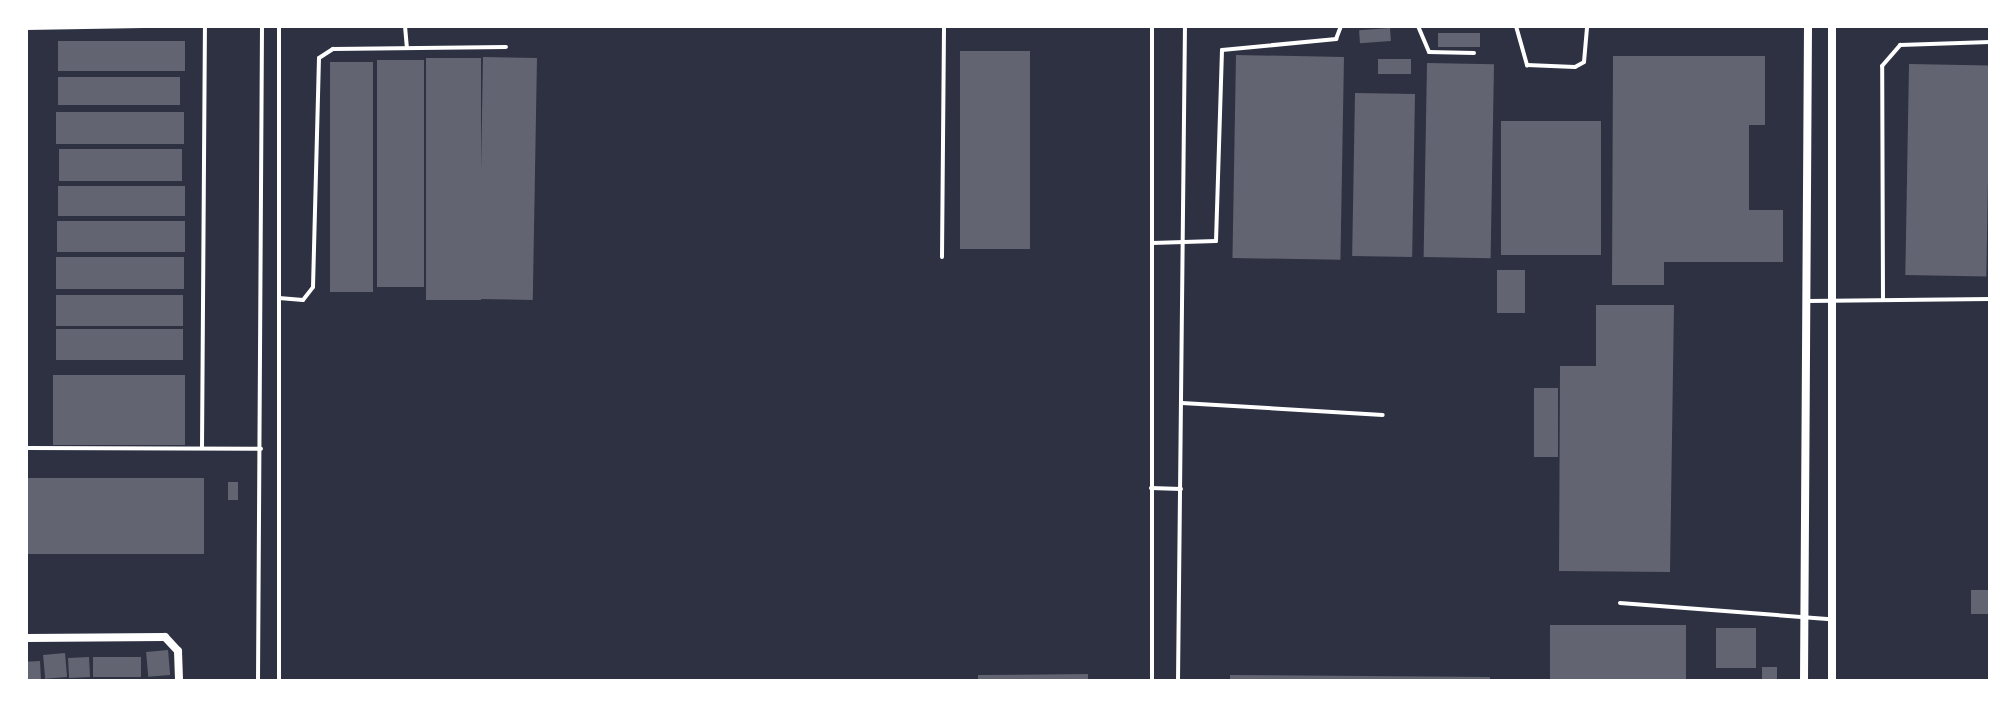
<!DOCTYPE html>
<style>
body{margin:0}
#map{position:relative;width:2016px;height:707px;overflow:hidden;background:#2d3142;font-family:"Source Sans 3",sans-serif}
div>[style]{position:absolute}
.building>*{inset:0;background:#626471;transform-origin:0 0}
.service>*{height:4px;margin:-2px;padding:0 2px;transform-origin:2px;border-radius:2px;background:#fff}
.minor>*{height:8px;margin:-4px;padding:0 4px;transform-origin:4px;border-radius:4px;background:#fff}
span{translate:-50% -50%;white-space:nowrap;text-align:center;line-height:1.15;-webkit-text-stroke:7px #fff;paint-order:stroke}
.frame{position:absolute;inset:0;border:28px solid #fff;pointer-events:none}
</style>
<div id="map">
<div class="building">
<div style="left:1390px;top:28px;width:13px;height:31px;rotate:86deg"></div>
<div style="left:1438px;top:33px;width:42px;height:14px"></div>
<div style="left:58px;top:41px;width:127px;height:30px"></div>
<div style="left:960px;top:51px;width:70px;height:198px"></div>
<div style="left:1236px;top:55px;width:108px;height:203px;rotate:1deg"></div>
<div style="clip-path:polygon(1613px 56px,1765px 56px,1765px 125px,1749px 125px,1749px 210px,1783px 210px,1783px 262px,1664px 262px,1664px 285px,1612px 285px)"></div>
<div style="left:483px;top:57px;width:54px;height:242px;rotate:1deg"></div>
<div style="left:426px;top:58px;width:55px;height:242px"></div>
<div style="left:1378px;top:59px;width:33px;height:15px"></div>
<div style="left:377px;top:60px;width:47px;height:227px"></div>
<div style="left:330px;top:62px;width:43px;height:230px"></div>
<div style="left:1427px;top:63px;width:67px;height:194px;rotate:1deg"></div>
<div style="left:1909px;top:64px;width:81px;height:211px;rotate:1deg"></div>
<div style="left:58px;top:77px;width:122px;height:28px"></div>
<div style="left:1355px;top:93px;width:60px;height:163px;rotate:1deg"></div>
<div style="left:56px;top:112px;width:128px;height:32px"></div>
<div style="left:1501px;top:121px;width:100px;height:134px"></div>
<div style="left:59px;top:149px;width:123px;height:32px"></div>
<div style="left:58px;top:186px;width:127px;height:30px"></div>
<div style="left:57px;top:221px;width:128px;height:31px"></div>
<div style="left:56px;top:257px;width:128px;height:32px"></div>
<div style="left:1497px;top:270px;width:28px;height:43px"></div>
<div style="left:56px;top:295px;width:127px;height:31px"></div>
<div style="clip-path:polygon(1596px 305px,1674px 305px,1670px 572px,1559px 571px,1560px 366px,1596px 366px)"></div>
<div style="left:56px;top:329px;width:127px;height:31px"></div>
<div style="left:185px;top:375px;width:70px;height:132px;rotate:90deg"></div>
<div style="left:1534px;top:388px;width:24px;height:69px"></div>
<div style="left:26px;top:478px;width:178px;height:76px"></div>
<div style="left:228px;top:482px;width:10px;height:18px"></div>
<div style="left:1971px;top:590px;width:19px;height:24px"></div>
<div style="left:1550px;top:625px;width:136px;height:56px"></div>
<div style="left:1716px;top:628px;width:40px;height:40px"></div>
<div style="left:168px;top:650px;width:25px;height:22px;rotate:85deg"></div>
<div style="left:65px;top:653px;width:24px;height:22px;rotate:85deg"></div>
<div style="left:89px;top:657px;width:20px;height:21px;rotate:87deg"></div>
<div style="left:93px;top:657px;width:48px;height:20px"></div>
<div style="left:40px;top:661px;width:18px;height:14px;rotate:87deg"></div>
<div style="left:1762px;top:667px;width:15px;height:14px"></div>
<div style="clip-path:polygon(1088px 674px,1088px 681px,978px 681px,978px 675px)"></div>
<div style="clip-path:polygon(1230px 675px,1490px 677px,1490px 681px,1230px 681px)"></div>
</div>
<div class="service">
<div style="left:405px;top:26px;width:22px;rotate:85deg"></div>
<div style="left:1418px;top:26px;width:28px;rotate:67deg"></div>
<div style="left:1429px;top:52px;width:45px;rotate:1.3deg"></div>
<div style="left:1516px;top:26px;width:41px;rotate:74.2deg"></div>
<div style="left:1527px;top:65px;width:48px;rotate:2.4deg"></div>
<div style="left:1575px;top:67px;width:10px;rotate:-29deg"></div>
<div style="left:1584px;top:62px;width:36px;rotate:-85deg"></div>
<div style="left:26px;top:28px;width:118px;rotate:-1deg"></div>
<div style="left:1152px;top:243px;width:64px;rotate:-1.8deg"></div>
<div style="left:1216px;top:241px;width:191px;rotate:-88.2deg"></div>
<div style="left:1222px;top:50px;width:115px;rotate:-5.5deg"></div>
<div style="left:1336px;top:39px;width:14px;rotate:-69deg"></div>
<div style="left:942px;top:257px;width:231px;rotate:-89.5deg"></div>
<div style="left:279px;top:298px;width:24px;rotate:5deg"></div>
<div style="left:303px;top:300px;width:16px;rotate:-52deg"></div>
<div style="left:313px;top:287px;width:229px;rotate:-88.5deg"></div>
<div style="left:319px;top:58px;width:17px;rotate:-33deg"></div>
<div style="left:333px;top:49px;width:173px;rotate:-0.7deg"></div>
<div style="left:1883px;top:300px;width:234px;rotate:-90.2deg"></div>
<div style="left:1882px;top:66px;width:28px;rotate:-49deg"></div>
<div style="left:1900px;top:45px;width:90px;rotate:-1.9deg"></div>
<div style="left:1808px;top:301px;width:182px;rotate:-0.6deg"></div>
<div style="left:1182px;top:403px;width:201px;rotate:3.4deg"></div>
<div style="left:26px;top:448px;width:235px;rotate:0.2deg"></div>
<div style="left:202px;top:448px;width:422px;rotate:-89.6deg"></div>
<div style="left:1151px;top:488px;width:30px;rotate:2deg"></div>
<div style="left:1620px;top:603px;width:211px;rotate:4.4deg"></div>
<div style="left:258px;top:681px;width:655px;rotate:-89.65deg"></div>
<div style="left:279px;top:681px;width:655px;rotate:-90deg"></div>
<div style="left:1152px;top:681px;width:655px;rotate:-90deg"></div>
<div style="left:1178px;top:681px;width:655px;rotate:-89.39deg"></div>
</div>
<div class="minor">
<div style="left:1832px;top:26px;width:655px;rotate:90deg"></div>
<div style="left:26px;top:638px;width:139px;rotate:-0.4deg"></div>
<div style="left:165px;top:637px;width:19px;rotate:47deg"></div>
<div style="left:178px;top:651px;width:30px;rotate:88deg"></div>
<div style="left:1804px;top:681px;width:655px;rotate:-89.65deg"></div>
</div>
<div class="frame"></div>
</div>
